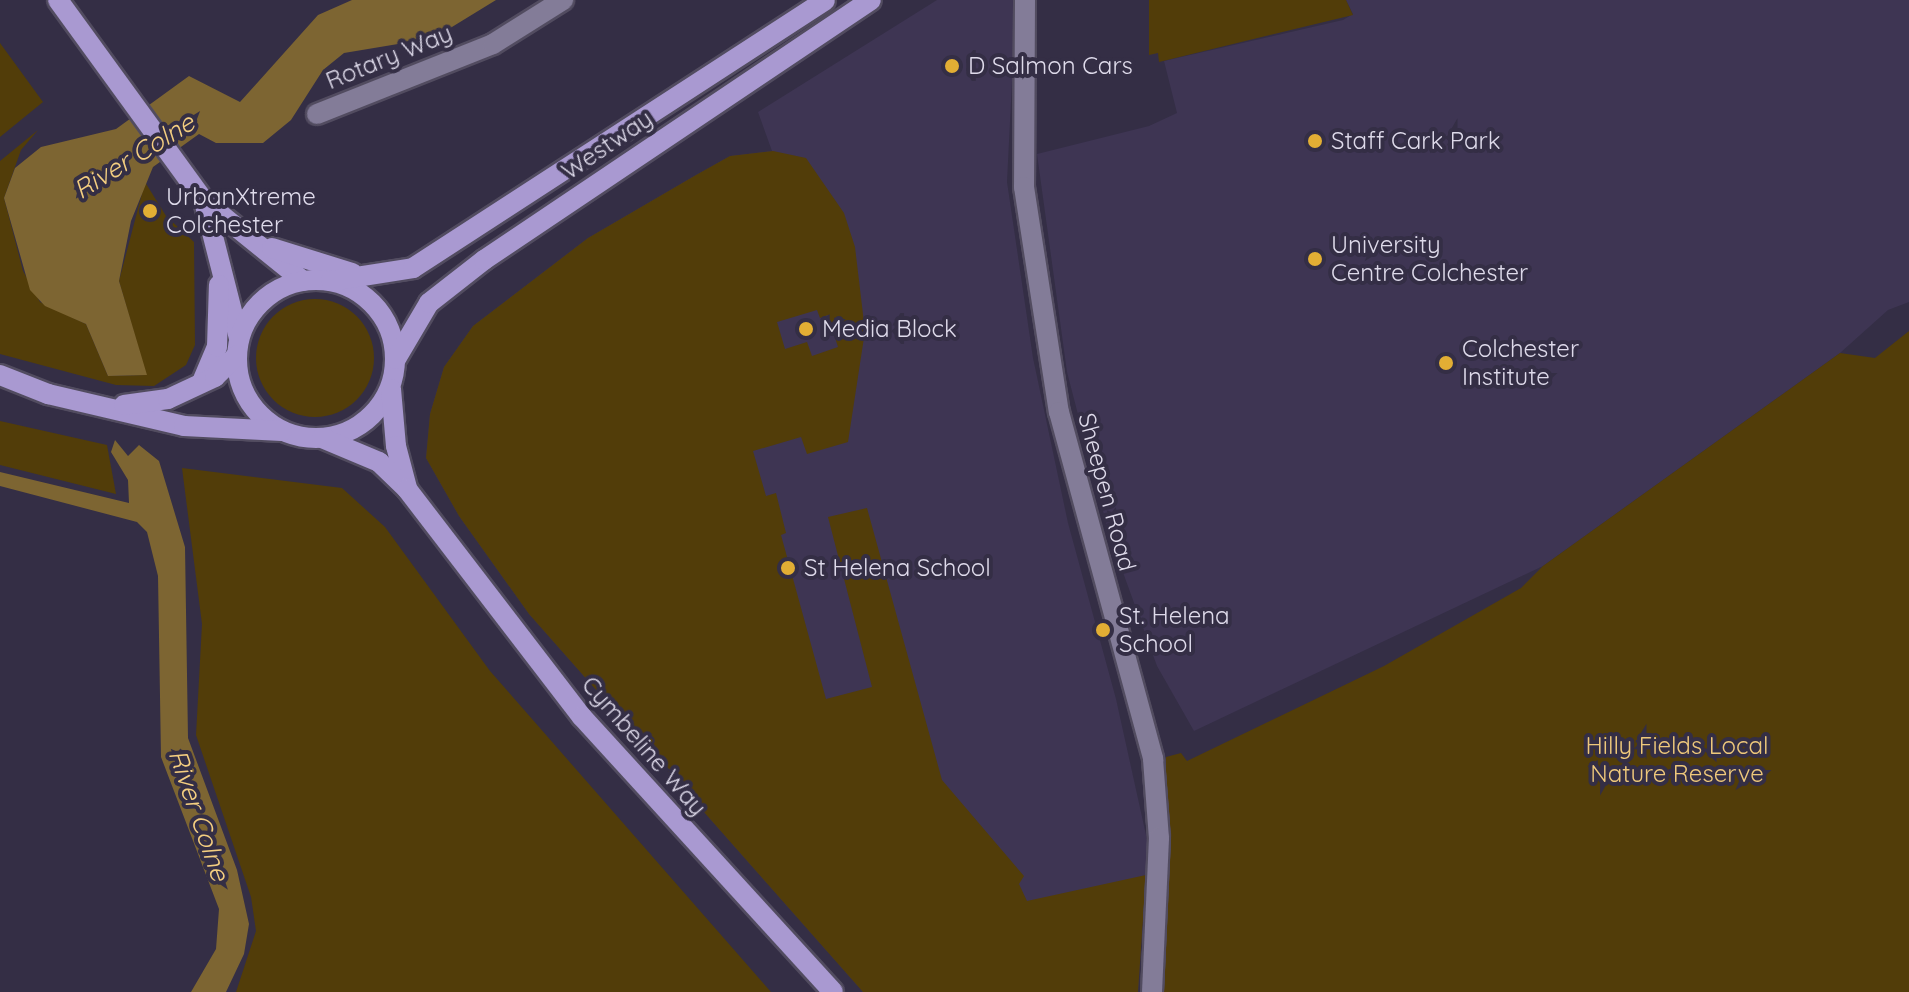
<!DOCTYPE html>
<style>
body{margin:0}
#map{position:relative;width:1909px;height:992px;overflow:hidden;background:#342e45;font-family:Quicksand,sans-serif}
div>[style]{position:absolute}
.built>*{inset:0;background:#3e3553}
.green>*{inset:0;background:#523d09}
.round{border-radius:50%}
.water>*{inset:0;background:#7d6532}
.roads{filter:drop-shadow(2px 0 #524c60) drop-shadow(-2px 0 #524c60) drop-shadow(0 2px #524c60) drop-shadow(0 -2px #524c60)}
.minor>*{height:20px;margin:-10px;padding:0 10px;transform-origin:10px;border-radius:10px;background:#837c98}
.major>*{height:20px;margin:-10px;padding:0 10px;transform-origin:10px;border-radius:10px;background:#a999d1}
.major>.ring{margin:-10px;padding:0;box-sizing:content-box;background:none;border:20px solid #a999d1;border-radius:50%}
.dots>*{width:22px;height:22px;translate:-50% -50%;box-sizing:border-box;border:4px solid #342e45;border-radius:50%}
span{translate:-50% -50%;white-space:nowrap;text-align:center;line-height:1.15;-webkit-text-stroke:8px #342e45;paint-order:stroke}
.street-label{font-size:24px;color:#dedaea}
.poi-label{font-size:24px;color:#dedaea}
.left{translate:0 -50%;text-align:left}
.park-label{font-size:24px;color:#eec87b}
.water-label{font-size:26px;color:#f4ce80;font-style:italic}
</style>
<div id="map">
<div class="built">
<div style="clip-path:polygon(937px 0,1016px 0,1007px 182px,1033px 358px,1068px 523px,1116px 699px,1148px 844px,1138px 992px,863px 992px,529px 614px,459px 516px,426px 458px,430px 414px,444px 367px,473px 326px,588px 238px,696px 175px,730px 156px,772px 151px,758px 112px)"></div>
<div style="clip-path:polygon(1346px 0,1909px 0,1909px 302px,1888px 310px,1840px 353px,1543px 566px,1194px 731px,1157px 666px,1109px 534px,1067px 372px,1037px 154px,1149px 126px,1177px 113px,1164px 61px,1343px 20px,1353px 14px)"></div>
</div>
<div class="green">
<div style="clip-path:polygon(1149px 0,1346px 0,1353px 15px,1159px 62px,1158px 53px,1149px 55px)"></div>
<div style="clip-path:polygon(0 43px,43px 102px,0 137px)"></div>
<div style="clip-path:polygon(38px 130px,21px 150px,4px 198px,23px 271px,40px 302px,86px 324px,108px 376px,146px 375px,119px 281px,145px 182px,166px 216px,194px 242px,195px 345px,186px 365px,154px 386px,116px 385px,0 354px,0 161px)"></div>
<div style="clip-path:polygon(evenodd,773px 151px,806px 158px,844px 213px,855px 247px,865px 331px,848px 442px,807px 454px,801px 437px,753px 451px,766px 496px,776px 493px,786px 533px,781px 535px,826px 699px,872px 687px,828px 517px,867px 508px,942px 780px,1024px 876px,1019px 884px,1027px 901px,1146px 875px,1138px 992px,863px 992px,529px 614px,459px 516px,426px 458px,430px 414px,444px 367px,473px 326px,588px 238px,696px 175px,730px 156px,773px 151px,817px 310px,820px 318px,828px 315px,838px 347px,812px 356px,807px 342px,785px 349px,777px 322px,817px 310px)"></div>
<div class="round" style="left:256px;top:299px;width:118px;height:118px"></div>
<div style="clip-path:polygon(1909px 331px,1909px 992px,1163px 992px,1166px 757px,1181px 753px,1187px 761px,1384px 666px,1521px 588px,1543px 566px,1840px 353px,1875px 358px)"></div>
<div style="clip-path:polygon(0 421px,107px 445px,116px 494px,0 465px)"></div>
<div style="clip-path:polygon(182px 468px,342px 488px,385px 527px,490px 671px,771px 992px,236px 992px,256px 931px,251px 897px,196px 735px,202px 624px)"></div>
</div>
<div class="water">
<div style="clip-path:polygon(352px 0,496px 0,434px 38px,344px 53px,323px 70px,291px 120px,263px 143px,216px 143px,199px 134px,153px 167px,131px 221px,119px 281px,147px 375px,108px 376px,86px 324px,45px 306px,30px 290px,4px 198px,15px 168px,41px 147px,116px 129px,189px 76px,240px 102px,318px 15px)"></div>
<div style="clip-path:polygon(115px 440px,128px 456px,139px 445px,159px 461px,185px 547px,188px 738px,237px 870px,249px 924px,244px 954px,226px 992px,191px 992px,216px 949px,219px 909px,161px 757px,158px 576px,147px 532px,137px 522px,0 486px,0 472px,129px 503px,128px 480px,111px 452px)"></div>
</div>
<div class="roads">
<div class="minor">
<div style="left:1025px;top:0;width:187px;rotate:90.3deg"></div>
<div style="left:1024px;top:187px;width:228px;rotate:81.2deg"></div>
<div style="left:1059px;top:412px;width:360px;rotate:74.8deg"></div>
<div style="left:1153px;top:759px;width:79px;rotate:85.7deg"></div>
<div style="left:1159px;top:838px;width:154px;rotate:92.6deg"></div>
<div style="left:317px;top:114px;width:189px;rotate:-21.7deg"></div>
<div style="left:493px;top:44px;width:83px;rotate:-32.2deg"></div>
</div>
<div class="major">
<div style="left:58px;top:0;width:248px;rotate:54deg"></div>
<div style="left:204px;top:201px;width:127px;rotate:38.9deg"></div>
<div style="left:204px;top:201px;width:141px;rotate:75.7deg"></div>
<div style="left:272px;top:248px;width:84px;rotate:17.4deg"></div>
<div class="ring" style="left:237px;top:280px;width:138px;height:138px"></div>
<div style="left:331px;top:281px;width:83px;rotate:-9deg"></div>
<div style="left:413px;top:268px;width:491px;rotate:-33deg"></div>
<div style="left:396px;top:359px;width:65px;rotate:-59.5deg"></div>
<div style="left:429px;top:303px;width:70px;rotate:-38deg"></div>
<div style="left:484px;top:260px;width:466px;rotate:-33.9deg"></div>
<div style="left:0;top:375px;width:52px;rotate:21.6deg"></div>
<div style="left:48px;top:394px;width:140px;rotate:13.2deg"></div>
<div style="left:184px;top:426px;width:98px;rotate:2.9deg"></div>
<div style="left:202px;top:382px;width:38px;rotate:-67deg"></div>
<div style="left:217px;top:347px;width:62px;rotate:-88.2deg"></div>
<div style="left:391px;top:389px;width:57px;rotate:85deg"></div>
<div style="left:396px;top:446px;width:43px;rotate:75.3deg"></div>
<div style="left:124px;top:405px;width:44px;rotate:-7.8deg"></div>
<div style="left:168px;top:399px;width:52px;rotate:-25.1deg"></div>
<div style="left:215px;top:377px;width:31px;rotate:-45deg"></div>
<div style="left:322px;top:438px;width:62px;rotate:22.8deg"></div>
<div style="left:379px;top:462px;width:39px;rotate:44deg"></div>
<div style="left:407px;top:489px;width:287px;rotate:52.5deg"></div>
<div style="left:582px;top:717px;width:372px;rotate:47.6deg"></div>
</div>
</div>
<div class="dots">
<div style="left:952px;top:66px;background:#e2ae34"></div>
<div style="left:1315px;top:141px;background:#e2ae34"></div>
<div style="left:150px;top:211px;background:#e2ae34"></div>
<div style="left:1315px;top:259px;background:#e2ae34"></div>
<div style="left:806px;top:329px;background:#e2ae34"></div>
<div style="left:1446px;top:363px;background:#e2ae34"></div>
<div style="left:788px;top:568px;background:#e2ae34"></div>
<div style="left:1103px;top:630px;background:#e2ae34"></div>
</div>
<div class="street-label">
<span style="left:389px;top:57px;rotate:-22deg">Rotary Way</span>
<span style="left:607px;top:145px;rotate:-34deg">Westway</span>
<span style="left:1107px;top:492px;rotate:75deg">Sheepen Road</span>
<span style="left:644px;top:746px;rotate:49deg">Cymbeline Way</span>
</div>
<div class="poi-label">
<span class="left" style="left:968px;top:66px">D Salmon Cars</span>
<span class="left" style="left:1331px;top:141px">Staff Cark Park</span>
<span class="left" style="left:166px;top:211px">UrbanXtreme<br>Colchester</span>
<span class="left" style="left:1331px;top:259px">University<br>Centre Colchester</span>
<span class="left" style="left:822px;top:329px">Media Block</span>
<span class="left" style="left:1462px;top:363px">Colchester<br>Institute</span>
<span class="left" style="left:804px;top:568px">St Helena School</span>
<span class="left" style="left:1119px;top:630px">St. Helena<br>School</span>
</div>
<div class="park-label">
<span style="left:1677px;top:760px">Hilly Fields Local<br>Nature Reserve</span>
</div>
<div class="water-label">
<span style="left:134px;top:156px;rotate:-32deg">River Colne</span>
<span style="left:199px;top:815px;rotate:71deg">River Colne</span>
</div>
</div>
